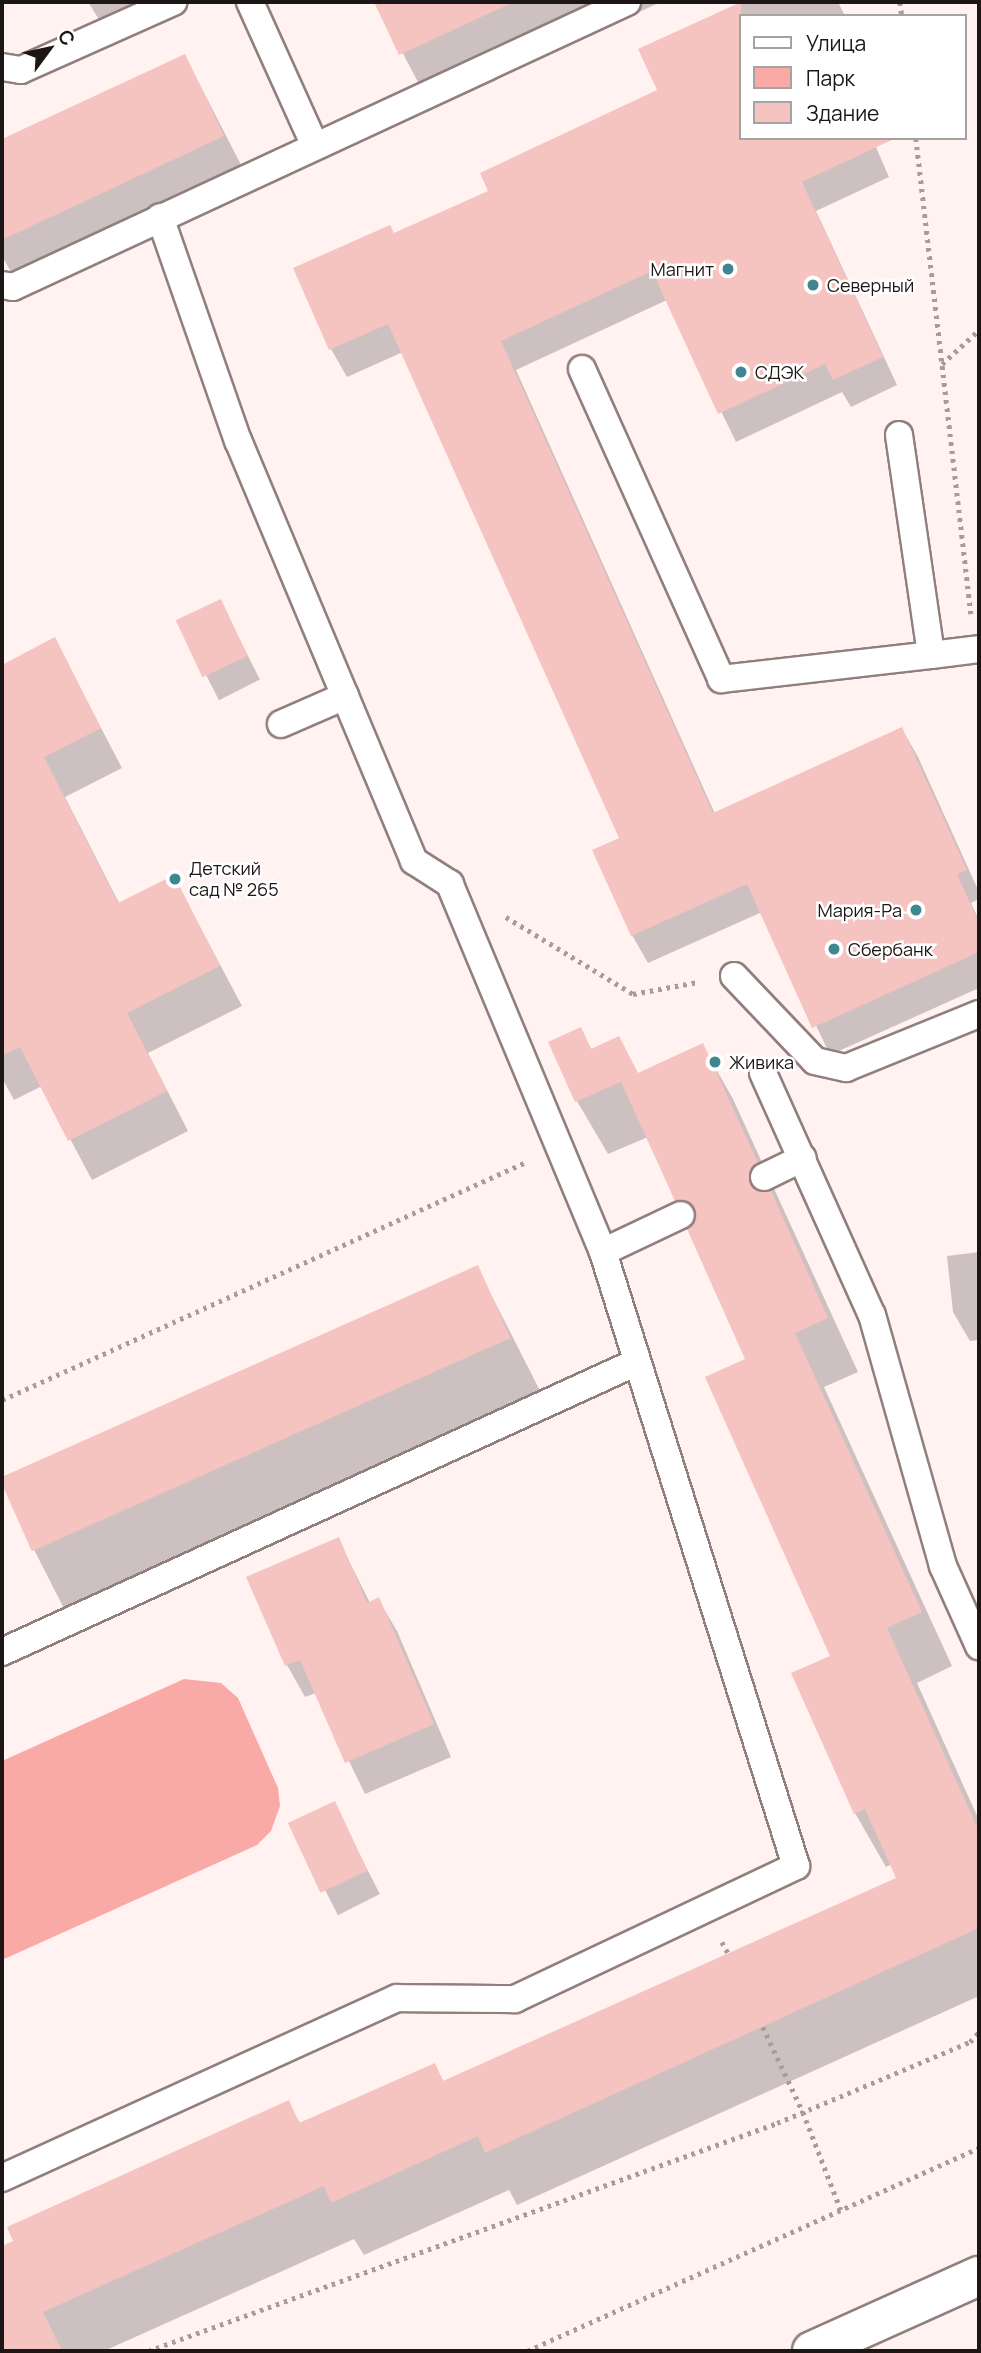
<!DOCTYPE html>
<meta charset="utf-8">
<style>
body{margin:0}
#map{position:relative;width:981px;height:2353px;overflow:hidden;background:#fff2f1;font-family:Manrope,sans-serif}
div>[style]{position:absolute}
.green>*{inset:0;background:#f9a9a6}
.shadow>*{inset:0;background:#0003;transform-origin:0 0}
.building>*{inset:0;background:#f5c3c0;transform-origin:0 0}
.path>*{height:4.5px;margin-top:-2.25px;transform-origin:0;background:repeating-linear-gradient(90deg,#a69c9b 0 3.5px,transparent 0 8.5px)}
.roads{filter:drop-shadow(2px 0 #917f7e) drop-shadow(-2px 0 #917f7e) drop-shadow(0 2px #917f7e) drop-shadow(0 -2px #917f7e)}
.service>*{height:26px;margin:-13px;padding:0 13px;transform-origin:13px;border-radius:13px;background:#fff}
.minor>*{height:38px;margin:-19px;padding:0 19px;transform-origin:19px;border-radius:19px;background:#fff}
.dots>*{width:19px;height:19px;translate:-50% -50%;box-sizing:border-box;border:4px solid #fff;border-radius:50%}
span{translate:-50% -50%;white-space:nowrap;text-align:center;line-height:1.15;-webkit-text-stroke:5px #fff;paint-order:stroke}
.poi-label{font-size:18px;color:#1d1616}
.right{translate:-100% -50%;text-align:right}
.left{translate:0 -50%;text-align:left}
.frame{position:absolute;inset:0;border:4px solid #1d1616;pointer-events:none}
.legend{position:absolute;left:739px;top:14px;width:228px;height:126px;box-sizing:border-box;background:#fff;border:2px solid #a5a2a2;margin:0;padding:9px 12px;list-style:none;font-size:21px;color:#1d1616}
.legend li{display:flex;align-items:center;gap:14px;height:35px}
.legend b{width:35px;border:2px solid #a5a2a2}
.north{position:absolute;left:14px;top:14px;width:70px;height:70px;-webkit-text-stroke:5px #fff;paint-order:stroke;rotate:57deg;font-size:19px;font-weight:700;line-height:28px;text-align:center;color:#1d1616}
.north::after{content:'';display:block;margin:auto;width:24px;height:32px;background:#1d1616;clip-path:polygon(50% 0,100% 100%,50% 72%,0 100%)}
</style>
<div id="map">
<div class="green">
<div style="clip-path:polygon(184px 1679px,221px 1683px,238px 1698px,278px 1788px,280px 1806px,271px 1831px,257px 1845px,2px 1960px,2px 1761px)"></div>
</div>
<div class="shadow">
<div style="clip-path:polygon(88px 2px,134px 2px,136px 5px,100px 21px)"></div>
<div style="clip-path:polygon(376px 2px,661px 2px,431px 107px)"></div>
<div style="clip-path:polygon(743px 2px,838px 2px,845px 16px,741px 16px,741px 138px,872px 138px,889px 177px,816px 211px,897px 385px,851px 407px,842px 392px,736px 442px,667px 300px,516px 370px,715px 814px,902px 729px,918px 757px,979px 892px,979px 899px,971px 903px,979px 920px,979px 988px,830px 1055px,762px 912px,648px 963px,632px 935px,622px 839px,403px 352px,347px 377px,331px 349px,394px 235px,491px 192px,660px 91px,640px 49px)"></div>
<div style="clip-path:polygon(185px 56px,254px 190px,25px 297px,2px 256px,2px 141px)"></div>
<div style="left:220px;top:601px;width:88px;height:46px;rotate:63deg"></div>
<div style="clip-path:polygon(55px 640px,122px 768px,65px 797px,120px 905px,174px 878px,242px 1006px,148px 1053px,188px 1131px,92px 1180px,42px 1086px,14px 1100px,2px 1078px,2px 933px,9px 929px,2px 914px,2px 667px)"></div>
<div style="clip-path:polygon(580px 1029px,592px 1050px,618px 1038px,639px 1075px,703px 1046px,733px 1099px,858px 1372px,824px 1387px,952px 1666px,917px 1683px,979px 1820px,979px 1996px,517px 2205px,509px 2190px,364px 2255px,354px 2239px,104px 2351px,2px 2351px,2px 2248px,288px 2102px,301px 2125px,434px 2065px,444px 2082px,898px 1879px,892px 1864px,886px 1867px,855px 1813px,832px 1657px,748px 1360px,648px 1137px,608px 1154px,577px 1101px)"></div>
<div style="clip-path:polygon(979px 1252px,979px 1340px,970px 1341px,953px 1312px,947px 1256px)"></div>
<div style="left:477px;top:1267px;width:140px;height:523px;rotate:63deg"></div>
<div style="clip-path:polygon(338px 1539px,370px 1603px,378px 1599px,397px 1631px,451px 1757px,365px 1794px,316px 1693px,305px 1697px,287px 1665px)"></div>
<div style="left:334px;top:1804px;width:101px;height:47px;rotate:63deg"></div>
</div>
<div class="building">
<div style="clip-path:polygon(374px 2px,514px 2px,399px 55px)"></div>
<div style="clip-path:polygon(741px 2px,741px 138px,896px 138px,802px 182px,883px 357px,833px 380px,825px 364px,718px 414px,652px 271px,501px 341px,713px 813px,902px 727px,967px 870px,957px 874px,979px 923px,979px 952px,812px 1028px,747px 884px,631px 936px,592px 850px,619px 838px,388px 324px,329px 350px,293px 268px,390px 225px,394px 233px,488px 191px,480px 173px,657px 90px,638px 49px)"></div>
<div style="clip-path:polygon(185px 54px,224px 136px,2px 240px,2px 139px)"></div>
<div style="left:221px;top:599px;width:63px;height:50px;rotate:65deg"></div>
<div style="clip-path:polygon(55px 637px,101px 728px,44px 757px,118px 903px,174px 875px,220px 966px,127px 1013px,167px 1091px,68px 1141px,20px 1047px,2px 1056px,2px 665px)"></div>
<div style="clip-path:polygon(581px 1027px,591px 1049px,619px 1036px,638px 1073px,703px 1043px,758px 1163px,751px 1169px,750px 1183px,756px 1190px,771px 1191px,828px 1318px,795px 1333px,922px 1612px,887px 1628px,979px 1831px,979px 1928px,485px 2153px,478px 2136px,331px 2203px,324px 2186px,43px 2312px,62px 2351px,2px 2351px,2px 2246px,13px 2241px,7px 2227px,289px 2100px,299px 2123px,435px 2063px,443px 2081px,896px 1878px,865px 1809px,854px 1814px,791px 1673px,830px 1656px,705px 1377px,745px 1359px,687px 1229px,694px 1223px,695px 1209px,689px 1202px,675px 1201px,621px 1082px,575px 1102px,548px 1042px)"></div>
<div style="left:478px;top:1265px;width:80px;height:524px;rotate:66deg"></div>
<div style="clip-path:polygon(339px 1537px,367px 1603px,379px 1597px,434px 1724px,345px 1763px,300px 1660px,285px 1666px,246px 1577px)"></div>
<div style="left:335px;top:1801px;width:77px;height:52px;rotate:65deg"></div>
</div>
<div class="path">
<div style="left:900px;top:2px;width:14px;rotate:82deg"></div>
<div style="left:916px;top:138px;width:479px;rotate:83.4deg"></div>
<div style="left:942px;top:364px;width:50px;rotate:-42.6deg"></div>
<div style="left:506px;top:917px;width:149px;rotate:31.2deg"></div>
<div style="left:633px;top:994px;width:66px;rotate:-10.5deg"></div>
<div style="left:2px;top:1400px;width:576px;rotate:-24.43deg"></div>
<div style="left:722px;top:1942px;width:13px;rotate:61deg"></div>
<div style="left:763px;top:2027px;width:94px;rotate:64.8deg"></div>
<div style="left:803px;top:2112px;width:105px;rotate:68.8deg"></div>
<div style="left:148px;top:2351px;width:669px;rotate:-19.92deg"></div>
<div style="left:777px;top:2123px;width:209px;rotate:-22.8deg"></div>
<div style="left:970px;top:2042px;width:13px;rotate:-48deg"></div>
<div style="left:527px;top:2351px;width:495px;rotate:-24.2deg"></div>
</div>
<div class="roads">
<div class="service">
<div style="left:250px;top:2px;width:158px;rotate:65.7deg"></div>
<div style="left:2px;top:67px;width:19px;rotate:9deg"></div>
<div style="left:21px;top:70px;width:167px;rotate:-24.1deg"></div>
<div style="left:2px;top:285px;width:11px;rotate:10deg"></div>
<div style="left:13px;top:287px;width:677px;rotate:-24.9deg"></div>
<div style="left:582px;top:369px;width:340px;rotate:65.8deg"></div>
<div style="left:721px;top:679px;width:211px;rotate:-6.5deg"></div>
<div style="left:899px;top:435px;width:222px;rotate:81.7deg"></div>
<div style="left:931px;top:655px;width:48px;rotate:-7.1deg"></div>
<div style="left:281px;top:724px;width:70px;rotate:-23.6deg"></div>
<div style="left:734px;top:976px;width:117px;rotate:46.4deg"></div>
<div style="left:815px;top:1061px;width:32px;rotate:13deg"></div>
<div style="left:846px;top:1068px;width:144px;rotate:-22.1deg"></div>
<div style="left:763px;top:1073px;width:265px;rotate:65.8deg"></div>
<div style="left:872px;top:1315px;width:261px;rotate:74.2deg"></div>
<div style="left:943px;top:1566px;width:88px;rotate:65.8deg"></div>
<div style="left:764px;top:1177px;width:43px;rotate:-26deg"></div>
<div style="left:603px;top:1252px;width:86px;rotate:-25.4deg"></div>
<div style="left:2px;top:1652px;width:698px;rotate:-24.55deg"></div>
<div style="left:2px;top:2178px;width:434px;rotate:-24.5deg"></div>
<div style="left:397px;top:1998px;width:118px;rotate:0.5deg"></div>
<div style="left:515px;top:1999px;width:311px;rotate:-25.3deg"></div>
<div style="left:796px;top:1866px;width:644px;rotate:-107.45deg"></div>
<div style="left:603px;top:1252px;width:399px;rotate:-112.6deg"></div>
<div style="left:450px;top:884px;width:43px;rotate:-147.4deg"></div>
<div style="left:414px;top:861px;width:455px;rotate:-112.7deg"></div>
<div style="left:238px;top:441px;width:237px;rotate:-109.2deg"></div>
</div>
<div class="minor">
<div style="left:812px;top:2351px;width:183px;rotate:-24.2deg"></div>
</div>
</div>
<div class="dots">
<div style="left:728px;top:269px;background:#408690"></div>
<div style="left:813px;top:285px;background:#408690"></div>
<div style="left:741px;top:372px;background:#408690"></div>
<div style="left:175px;top:879px;background:#408690"></div>
<div style="left:916px;top:910px;background:#408690"></div>
<div style="left:834px;top:949px;background:#408690"></div>
<div style="left:715px;top:1062px;background:#408690"></div>
</div>
<div class="poi-label">
<span class="right" style="left:714px;top:269px">Магнит</span>
<span class="left" style="left:827px;top:285px">Северный</span>
<span class="left" style="left:755px;top:372px">СДЭК</span>
<span class="left" style="left:189px;top:879px">Детский<br>сад № 265</span>
<span class="right" style="left:902px;top:910px">Мария-Ра</span>
<span class="left" style="left:848px;top:949px">Сбербанк</span>
<span class="left" style="left:729px;top:1062px">Живика</span>
</div>
<div class="frame"></div>
<ul class="legend">
<li><b style="height:9px;background:#fff"></b>Улица</li>
<li><b style="height:19px;background:#f9a9a6"></b>Парк</li>
<li><b style="height:19px;background:#f5c3c0"></b>Здание</li>
</ul>
<div class="north">С</div>
</div>
